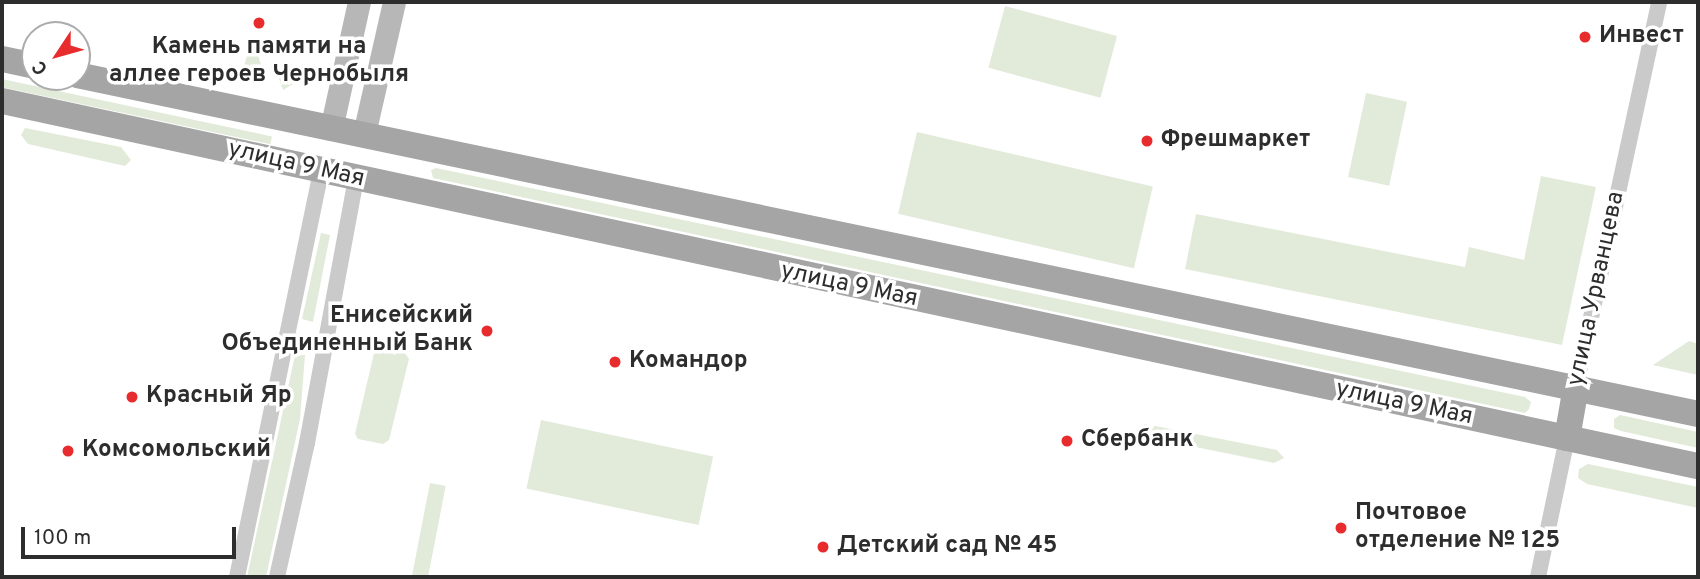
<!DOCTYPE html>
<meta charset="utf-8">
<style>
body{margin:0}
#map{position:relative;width:1700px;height:579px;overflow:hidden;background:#fff;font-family:Overpass,sans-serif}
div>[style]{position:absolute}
.green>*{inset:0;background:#e2ebda;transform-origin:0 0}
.street>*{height:16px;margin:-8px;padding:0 8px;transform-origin:8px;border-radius:8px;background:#cacaca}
.secondary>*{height:23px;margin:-11.5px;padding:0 11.5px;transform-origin:11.5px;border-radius:11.5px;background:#b7b7b7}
.primary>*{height:26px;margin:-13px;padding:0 13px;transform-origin:13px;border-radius:13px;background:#a5a5a5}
.dots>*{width:19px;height:19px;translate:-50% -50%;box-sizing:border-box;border:4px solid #fff;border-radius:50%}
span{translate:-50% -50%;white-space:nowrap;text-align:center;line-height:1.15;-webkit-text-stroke:7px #fff;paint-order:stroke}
.poi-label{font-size:24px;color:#2d2d2d;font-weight:700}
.left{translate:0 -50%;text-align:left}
.right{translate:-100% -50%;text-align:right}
.street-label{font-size:24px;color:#2d2d2d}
.frame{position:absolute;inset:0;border:4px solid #2d2d2d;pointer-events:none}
.north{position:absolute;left:21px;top:21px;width:70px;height:70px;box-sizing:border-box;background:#fff;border:2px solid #ababab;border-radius:50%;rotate:234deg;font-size:19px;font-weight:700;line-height:28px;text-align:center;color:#2d2d2d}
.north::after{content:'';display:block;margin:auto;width:24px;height:32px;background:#e82b2c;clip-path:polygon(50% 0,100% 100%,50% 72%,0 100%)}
.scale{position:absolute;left:21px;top:527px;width:215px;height:32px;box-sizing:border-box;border:4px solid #2d2d2d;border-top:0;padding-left:9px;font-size:21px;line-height:24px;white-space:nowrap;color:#2d2d2d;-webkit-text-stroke:5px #fff;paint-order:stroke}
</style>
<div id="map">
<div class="green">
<div style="left:1005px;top:6px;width:116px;height:64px;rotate:15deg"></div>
<div style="clip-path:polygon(252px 39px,262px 67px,241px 76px)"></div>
<div style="clip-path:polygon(273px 62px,315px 71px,283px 90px)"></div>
<div style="left:2px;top:79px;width:276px;height:8px;rotate:12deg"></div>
<div style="left:1366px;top:93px;width:42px;height:86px;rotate:12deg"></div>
<div style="clip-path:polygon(25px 128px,121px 147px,131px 160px,125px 166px,28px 144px,21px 135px)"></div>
<div style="left:917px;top:132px;width:242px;height:84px;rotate:13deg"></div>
<div style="clip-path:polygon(436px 168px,1525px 397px,1531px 402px,1529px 409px,1525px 413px,433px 178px,431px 170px)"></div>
<div style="clip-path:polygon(1541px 176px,1596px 187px,1562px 345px,1185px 269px,1196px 214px,1465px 267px,1469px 247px,1524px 260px)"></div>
<div style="clip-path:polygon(321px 233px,330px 235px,313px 322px,302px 319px)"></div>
<div style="clip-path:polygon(1689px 341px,1698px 344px,1698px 375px,1653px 365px)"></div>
<div style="clip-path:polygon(375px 349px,405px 353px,409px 359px,389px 440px,383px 444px,358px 439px,355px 434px)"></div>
<div style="clip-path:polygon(295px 355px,305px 355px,300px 419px,266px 577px,247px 577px)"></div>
<div style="clip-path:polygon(1620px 415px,1698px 432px,1698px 448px,1621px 431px,1614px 428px,1614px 419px)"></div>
<div style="left:541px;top:420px;width:176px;height:70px;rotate:12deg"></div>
<div style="clip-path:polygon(1145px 424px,1277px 450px,1284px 458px,1274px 463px,1146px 437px,1138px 431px)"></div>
<div style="clip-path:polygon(1588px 464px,1698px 487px,1698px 508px,1587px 484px,1578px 478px,1579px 469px)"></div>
<div style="left:430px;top:483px;width:16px;height:96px;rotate:11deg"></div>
</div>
<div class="street">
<div style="left:289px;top:340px;width:36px;rotate:11deg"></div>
<div style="left:1576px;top:387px;width:394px;rotate:-77.8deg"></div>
<div style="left:237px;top:577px;width:415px;rotate:-78.3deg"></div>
<div style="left:277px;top:577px;width:137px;rotate:-77.4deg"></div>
<div style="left:307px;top:443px;width:269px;rotate:-79.5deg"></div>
<div style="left:1538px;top:577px;width:142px;rotate:-78.2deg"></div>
</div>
<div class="secondary">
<div style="left:331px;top:129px;width:130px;rotate:-77.6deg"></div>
<div style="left:364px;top:134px;width:135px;rotate:-77.2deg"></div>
</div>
<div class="primary">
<div style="left:2px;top:59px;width:34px;rotate:12deg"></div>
<div style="left:77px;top:75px;width:1656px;rotate:11.81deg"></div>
<div style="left:2px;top:101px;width:1735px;rotate:12.15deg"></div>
<div style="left:1567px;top:438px;width:52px;rotate:-80deg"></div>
</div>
<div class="dots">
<div style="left:259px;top:23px;background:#e82b2c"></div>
<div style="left:1585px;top:37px;background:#e82b2c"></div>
<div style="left:1147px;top:141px;background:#e82b2c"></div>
<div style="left:487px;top:331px;background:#e82b2c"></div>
<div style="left:615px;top:362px;background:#e82b2c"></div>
<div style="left:132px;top:397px;background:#e82b2c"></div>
<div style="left:1067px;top:441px;background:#e82b2c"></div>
<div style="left:68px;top:451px;background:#e82b2c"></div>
<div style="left:1341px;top:528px;background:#e82b2c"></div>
<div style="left:823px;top:547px;background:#e82b2c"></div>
</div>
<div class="poi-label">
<span class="left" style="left:1599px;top:37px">Инвест</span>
<span style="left:259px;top:62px">Камень памяти на<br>аллее героев Чернобыля</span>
<span class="left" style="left:1161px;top:141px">Фрешмаркет</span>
<span class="right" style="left:473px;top:331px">Енисейский<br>Объединенный Банк</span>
<span class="left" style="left:629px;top:362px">Командор</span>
<span class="left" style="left:146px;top:397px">Красный Яр</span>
<span class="left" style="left:1081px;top:441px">Сбербанк</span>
<span class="left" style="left:82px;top:451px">Комсомольский</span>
<span class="left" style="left:1355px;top:528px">Почтовое<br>отделение № 125</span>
<span class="left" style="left:837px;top:547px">Детский сад № 45</span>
</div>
<div class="street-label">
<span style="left:296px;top:165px;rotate:13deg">улица 9 Мая</span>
<span style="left:849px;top:286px;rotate:12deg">улица 9 Мая</span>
<span style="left:1597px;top:289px;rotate:-78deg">улица Урванцева</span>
<span style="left:1404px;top:404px;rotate:12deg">улица 9 Мая</span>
</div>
<div class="frame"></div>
<div class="north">С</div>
<div class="scale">100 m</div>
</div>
